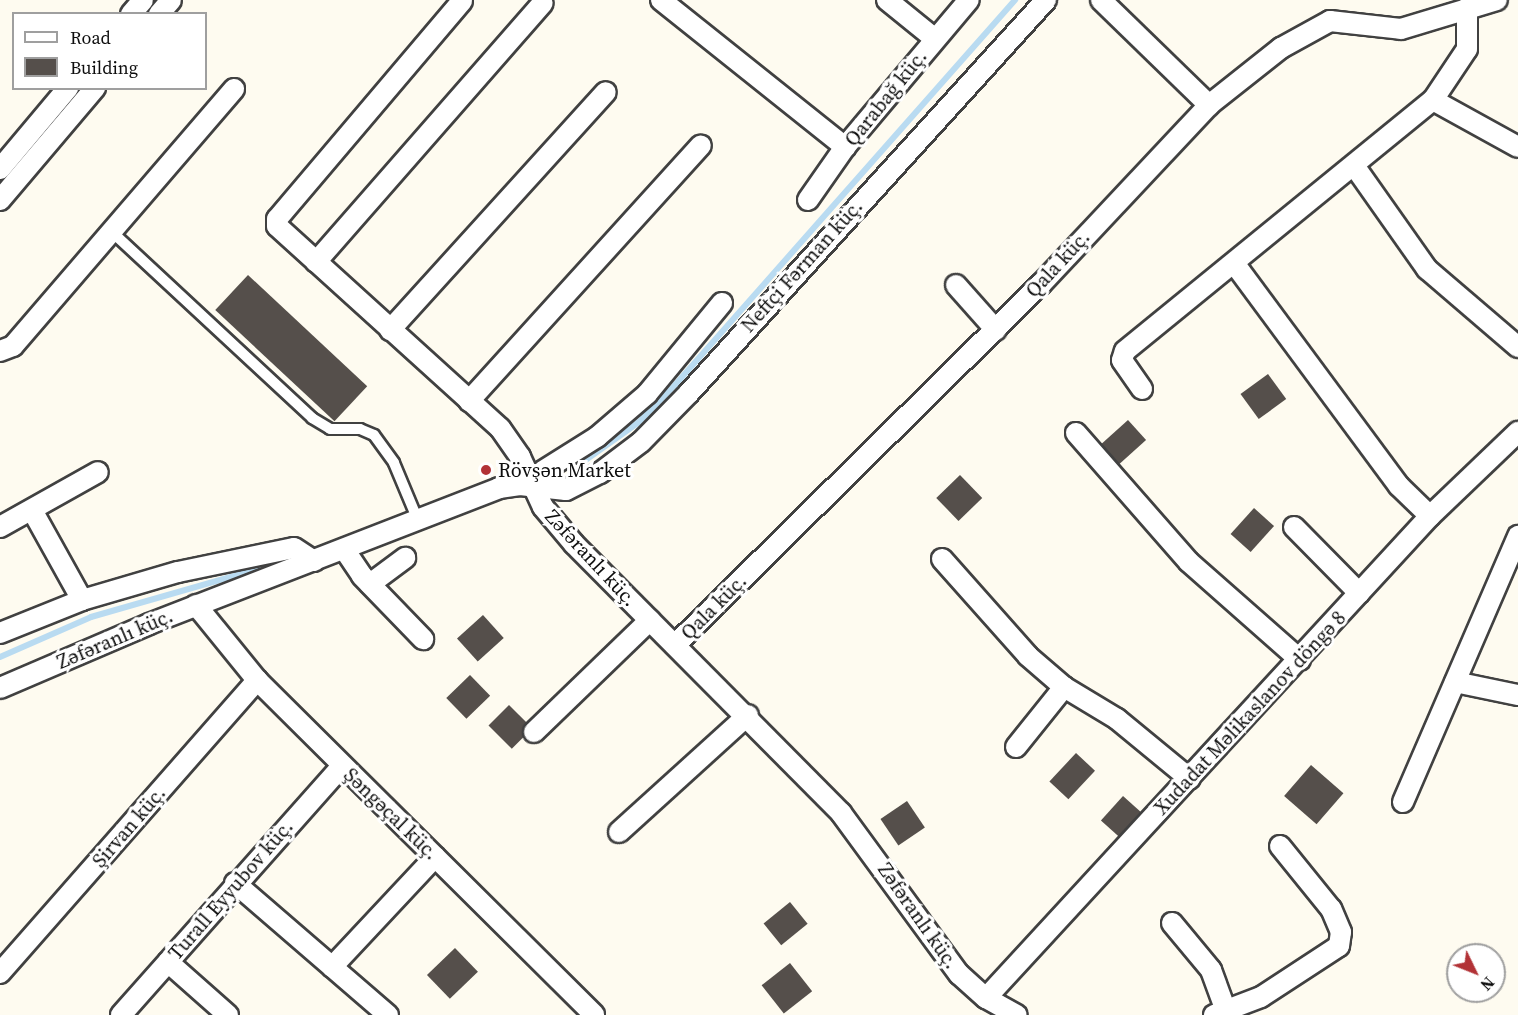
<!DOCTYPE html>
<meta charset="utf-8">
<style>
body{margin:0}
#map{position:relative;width:1518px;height:1015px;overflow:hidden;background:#fefbf0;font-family:"Source Serif 4",serif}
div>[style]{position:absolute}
.stream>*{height:6px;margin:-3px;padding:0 3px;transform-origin:3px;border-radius:3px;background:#b9dbf1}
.building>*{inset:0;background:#554f4b;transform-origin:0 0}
.roads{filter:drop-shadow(2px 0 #414141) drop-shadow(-2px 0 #414141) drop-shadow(0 2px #414141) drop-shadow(0 -2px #414141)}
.service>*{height:10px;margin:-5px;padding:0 5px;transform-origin:5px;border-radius:5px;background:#fff}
.minor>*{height:20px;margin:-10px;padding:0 10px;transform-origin:10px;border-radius:10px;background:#fff}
.dots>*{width:16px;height:16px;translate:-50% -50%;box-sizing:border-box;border:3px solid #fff;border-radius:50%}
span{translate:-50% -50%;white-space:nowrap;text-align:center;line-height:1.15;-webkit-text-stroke:6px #fff;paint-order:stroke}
.street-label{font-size:20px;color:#0e0e0e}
.poi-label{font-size:20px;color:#0e0e0e}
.left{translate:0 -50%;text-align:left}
.legend{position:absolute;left:12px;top:12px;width:195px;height:78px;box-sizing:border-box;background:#fff;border:2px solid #9f9f9f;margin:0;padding:8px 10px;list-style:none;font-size:18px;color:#0e0e0e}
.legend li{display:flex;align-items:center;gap:12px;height:30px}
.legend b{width:30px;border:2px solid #9f9f9f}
.north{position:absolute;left:1446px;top:943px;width:60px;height:60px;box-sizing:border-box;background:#fff;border:2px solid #9f9f9f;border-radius:50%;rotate:133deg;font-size:16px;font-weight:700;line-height:24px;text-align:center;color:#0e0e0e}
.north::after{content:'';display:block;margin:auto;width:21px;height:27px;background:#b23236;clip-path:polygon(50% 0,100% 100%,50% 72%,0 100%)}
</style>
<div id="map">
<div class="stream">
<div style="left:580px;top:464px;width:72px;rotate:-35.4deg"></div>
<div style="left:639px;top:422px;width:52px;rotate:-45.8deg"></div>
<div style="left:675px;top:385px;width:514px;rotate:-48.55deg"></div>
<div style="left:0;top:657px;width:99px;rotate:-23.7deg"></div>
<div style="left:91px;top:617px;width:178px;rotate:-16deg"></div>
</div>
<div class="building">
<div style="left:248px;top:275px;width:163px;height:48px;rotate:43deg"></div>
<div style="left:1268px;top:374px;width:31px;height:34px;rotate:54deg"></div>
<div style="left:1128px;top:420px;width:27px;height:40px;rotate:48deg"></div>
<div style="left:960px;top:475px;width:32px;height:33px;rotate:46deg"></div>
<div style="left:1254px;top:508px;width:27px;height:35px;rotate:42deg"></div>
<div style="left:483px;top:615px;width:31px;height:35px;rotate:48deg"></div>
<div style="left:470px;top:675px;width:29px;height:33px;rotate:46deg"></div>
<div style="left:509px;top:705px;width:33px;height:29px;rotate:45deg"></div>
<div style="left:1076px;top:753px;width:26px;height:39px;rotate:43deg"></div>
<div style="left:1311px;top:765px;width:43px;height:41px;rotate:41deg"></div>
<div style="left:1123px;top:796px;width:27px;height:33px;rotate:42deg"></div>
<div style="left:907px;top:801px;width:32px;height:32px;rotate:56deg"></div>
<div style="left:790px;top:902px;width:28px;height:34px;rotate:51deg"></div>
<div style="left:455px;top:948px;width:33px;height:39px;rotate:46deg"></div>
<div style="left:790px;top:963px;width:36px;height:36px;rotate:52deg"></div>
</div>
<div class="roads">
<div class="service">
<div style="left:111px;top:231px;width:275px;rotate:42.9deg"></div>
<div style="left:312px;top:418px;width:21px;rotate:31deg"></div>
<div style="left:330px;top:429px;width:30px"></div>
<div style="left:360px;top:429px;width:15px;rotate:23deg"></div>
<div style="left:374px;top:435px;width:34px;rotate:54deg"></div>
<div style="left:394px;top:463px;width:60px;rotate:67.3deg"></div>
</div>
<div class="minor">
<div style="left:661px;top:0;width:236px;rotate:38.6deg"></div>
<div style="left:887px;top:0;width:62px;rotate:39.1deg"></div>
<div style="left:1101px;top:0;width:151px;rotate:44.2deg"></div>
<div style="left:462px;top:1px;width:286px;rotate:130.3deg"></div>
<div style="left:277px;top:219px;width:7px;rotate:90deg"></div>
<div style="left:277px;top:226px;width:301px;rotate:42.2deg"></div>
<div style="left:500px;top:428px;width:35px;rotate:55deg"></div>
<div style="left:520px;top:457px;width:55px;rotate:65.3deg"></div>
<div style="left:543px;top:507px;width:48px;rotate:50deg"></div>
<div style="left:574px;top:544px;width:379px;rotate:45.2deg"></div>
<div style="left:841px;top:813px;width:200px;rotate:53.8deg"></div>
<div style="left:959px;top:974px;width:36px;rotate:42deg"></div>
<div style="left:986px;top:998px;width:35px;rotate:29deg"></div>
<div style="left:131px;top:14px;width:18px;rotate:-49deg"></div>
<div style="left:159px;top:14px;width:18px;rotate:-49deg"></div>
<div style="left:1433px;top:100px;width:97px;rotate:28.9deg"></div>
<div style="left:1355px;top:167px;width:125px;rotate:54.8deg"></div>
<div style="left:1427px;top:269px;width:120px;rotate:40.6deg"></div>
<div style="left:0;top:169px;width:106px;rotate:-50deg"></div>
<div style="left:0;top:200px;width:147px;rotate:-49.7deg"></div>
<div style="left:808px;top:200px;width:65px;rotate:-55.1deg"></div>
<div style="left:845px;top:147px;width:192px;rotate:-49.9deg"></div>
<div style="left:316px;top:262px;width:344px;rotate:-48.8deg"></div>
<div style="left:1234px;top:263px;width:277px;rotate:53.5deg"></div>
<div style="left:1399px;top:486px;width:43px;rotate:44.1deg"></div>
<div style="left:956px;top:285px;width:60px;rotate:48.4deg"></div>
<div style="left:390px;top:330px;width:321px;rotate:-47.8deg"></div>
<div style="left:0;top:351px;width:14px;rotate:-21deg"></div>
<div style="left:13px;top:346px;width:339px;rotate:-49.3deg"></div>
<div style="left:1142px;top:389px;width:35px;rotate:-125deg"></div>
<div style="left:1122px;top:360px;width:9px;rotate:-72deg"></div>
<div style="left:1125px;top:351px;width:397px;rotate:-39.2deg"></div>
<div style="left:1433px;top:100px;width:61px;rotate:-56.3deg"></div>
<div style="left:1467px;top:49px;width:41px;rotate:-90deg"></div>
<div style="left:469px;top:401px;width:345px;rotate:-47.8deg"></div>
<div style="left:1076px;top:433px;width:171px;rotate:48.8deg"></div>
<div style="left:1189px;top:562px;width:148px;rotate:41.4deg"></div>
<div style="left:532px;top:487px;width:19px;rotate:-55deg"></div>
<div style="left:543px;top:471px;width:64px;rotate:-32.2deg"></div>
<div style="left:597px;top:437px;width:66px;rotate:-40.7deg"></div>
<div style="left:647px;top:394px;width:118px;rotate:-50.5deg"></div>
<div style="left:32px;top:510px;width:103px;rotate:60.9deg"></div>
<div style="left:0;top:527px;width:112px;rotate:-29.3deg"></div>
<div style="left:1294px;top:527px;width:93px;rotate:45.4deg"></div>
<div style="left:344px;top:549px;width:32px;rotate:56deg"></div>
<div style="left:362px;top:576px;width:88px;rotate:45.9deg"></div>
<div style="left:942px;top:559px;width:130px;rotate:48.4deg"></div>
<div style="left:1028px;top:656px;width:48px;rotate:40.7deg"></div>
<div style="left:1064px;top:687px;width:62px;rotate:31.1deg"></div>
<div style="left:1117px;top:719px;width:94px;rotate:39.4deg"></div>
<div style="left:370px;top:584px;width:44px;rotate:-36.6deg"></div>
<div style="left:196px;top:605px;width:97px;rotate:50.9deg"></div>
<div style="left:257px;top:680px;width:475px;rotate:44.8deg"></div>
<div style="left:0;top:633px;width:88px;rotate:-21.9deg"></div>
<div style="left:82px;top:600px;width:100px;rotate:-16.3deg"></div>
<div style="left:178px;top:572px;width:118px;rotate:-11.7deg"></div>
<div style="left:294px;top:548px;width:24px;rotate:33deg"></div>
<div style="left:675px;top:645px;width:514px;rotate:-44.61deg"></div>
<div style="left:1041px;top:284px;width:245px;rotate:-46.8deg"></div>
<div style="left:1209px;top:105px;width:92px;rotate:-38.4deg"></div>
<div style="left:1281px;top:48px;width:56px;rotate:-28.9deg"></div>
<div style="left:1330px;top:21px;width:71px;rotate:6.4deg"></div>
<div style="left:1401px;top:29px;width:100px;rotate:-16.8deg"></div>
<div style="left:1455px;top:682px;width:64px;rotate:11.7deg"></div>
<div style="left:0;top:688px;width:162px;rotate:-23.2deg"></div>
<div style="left:149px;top:624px;width:375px;rotate:-21.2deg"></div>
<div style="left:499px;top:488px;width:21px;rotate:-8deg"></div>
<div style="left:520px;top:485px;width:46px;rotate:6.2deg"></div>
<div style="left:566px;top:490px;width:38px;rotate:-27deg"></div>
<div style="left:600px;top:473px;width:51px;rotate:-37.1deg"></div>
<div style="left:641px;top:442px;width:69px;rotate:-45.6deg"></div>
<div style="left:689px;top:393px;width:531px;rotate:-47.75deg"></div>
<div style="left:534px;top:732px;width:161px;rotate:-44deg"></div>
<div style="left:1016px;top:747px;width:77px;rotate:-51.3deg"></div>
<div style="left:1403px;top:802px;width:290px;rotate:-66.6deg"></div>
<div style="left:619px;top:832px;width:174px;rotate:-42.2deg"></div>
<div style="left:235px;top:883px;width:202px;rotate:40.8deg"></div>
<div style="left:1172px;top:923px;width:61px;rotate:50.3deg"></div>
<div style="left:1211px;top:970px;width:44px;rotate:69.9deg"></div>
<div style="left:168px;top:962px;width:80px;rotate:41.5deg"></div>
<div style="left:332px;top:967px;width:151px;rotate:-46.9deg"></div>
<div style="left:0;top:973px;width:390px;rotate:-48.7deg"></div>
<div style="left:986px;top:998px;width:655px;rotate:-47.35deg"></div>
<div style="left:1430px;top:516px;width:122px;rotate:-43.7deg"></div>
<div style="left:121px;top:1015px;width:333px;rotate:-48.4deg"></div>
<div style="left:1214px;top:1015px;width:50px;rotate:-21deg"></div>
<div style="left:1261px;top:997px;width:93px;rotate:-33.2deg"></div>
<div style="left:1339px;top:946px;width:14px;rotate:-82deg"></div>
<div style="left:1341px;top:932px;width:25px;rotate:-113deg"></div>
<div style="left:1331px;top:909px;width:81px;rotate:-129deg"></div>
</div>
</div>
<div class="dots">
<div style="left:486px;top:470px;background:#b23236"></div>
</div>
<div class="street-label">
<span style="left:886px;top:98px;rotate:-51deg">Qarabağ küç.</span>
<span style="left:1058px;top:264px;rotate:-47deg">Qala küç.</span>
<span style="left:802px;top:266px;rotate:-48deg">Neftçi Fərman küç.</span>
<span style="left:591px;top:558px;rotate:47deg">Zəfəranlı küç.</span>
<span style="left:714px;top:607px;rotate:-45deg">Qala küç.</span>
<span style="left:115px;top:639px;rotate:-23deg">Zəfəranlı küç.</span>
<span style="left:1250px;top:713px;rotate:-47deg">Xudadat Məlikaslanov döngə 8</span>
<span style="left:391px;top:814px;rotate:44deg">Şəngəçal küç.</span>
<span style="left:129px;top:827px;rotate:-49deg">Şirvan küç.</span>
<span style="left:231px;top:890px;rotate:-49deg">Turall Eyyubov küç.</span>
<span style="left:918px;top:916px;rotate:55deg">Zəfəranlı küç.</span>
</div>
<div class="poi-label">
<span class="left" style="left:498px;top:470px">Rövşən Market</span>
</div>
<ul class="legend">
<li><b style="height:8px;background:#fff"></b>Road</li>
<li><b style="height:16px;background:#554f4b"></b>Building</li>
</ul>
<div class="north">N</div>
</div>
